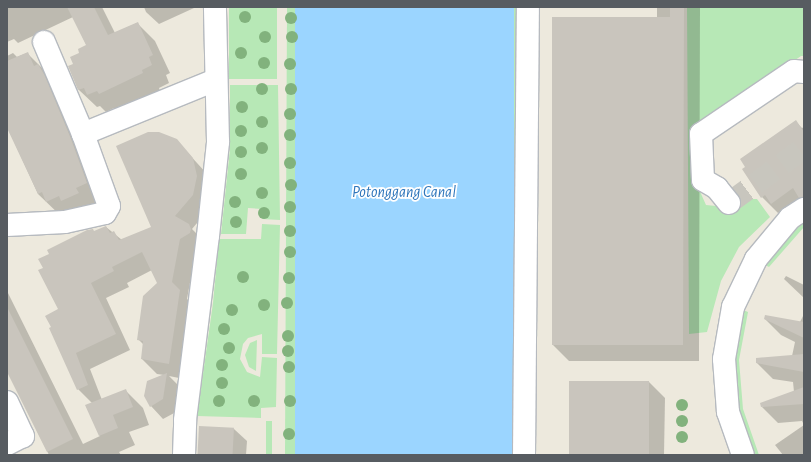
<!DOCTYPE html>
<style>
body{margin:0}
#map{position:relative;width:811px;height:462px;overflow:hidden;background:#ede9dd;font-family:"Alegreya Sans",sans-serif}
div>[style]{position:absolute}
.green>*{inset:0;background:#b7e8b6;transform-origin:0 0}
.water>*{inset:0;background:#9bd5ff;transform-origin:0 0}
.shadow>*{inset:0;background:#0003}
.building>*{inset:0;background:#c9c5bd;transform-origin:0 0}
.minor-tunnel>*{height:22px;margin-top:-11px;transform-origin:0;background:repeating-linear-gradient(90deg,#c8c6be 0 22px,transparent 0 33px)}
.roads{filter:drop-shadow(1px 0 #b6babf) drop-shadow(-1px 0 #b6babf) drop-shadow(0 1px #b6babf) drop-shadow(0 -1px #b6babf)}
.minor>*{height:22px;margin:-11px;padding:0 11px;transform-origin:11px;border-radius:11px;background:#fff}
.trees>*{width:12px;height:12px;margin:-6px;border-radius:50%;background:#82b27d}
span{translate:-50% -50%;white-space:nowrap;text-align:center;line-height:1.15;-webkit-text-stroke:3.5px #fff;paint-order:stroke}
.water-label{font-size:16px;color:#2f76bb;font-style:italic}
.frame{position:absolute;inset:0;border:8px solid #575c61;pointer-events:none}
</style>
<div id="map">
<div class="green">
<div style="left:229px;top:7px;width:48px;height:72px"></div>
<div style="clip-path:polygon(287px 7px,295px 7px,295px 455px,285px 455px)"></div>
<div style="clip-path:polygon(514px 7px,523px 7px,519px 455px,512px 455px)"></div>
<div style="clip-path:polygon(687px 7px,804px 7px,804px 56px,801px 56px,696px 128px,689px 144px,694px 178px,706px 205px,736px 208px,747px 199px,757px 199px,770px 217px,739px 247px,721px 281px,707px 332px,689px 334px)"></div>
<div style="clip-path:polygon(230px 85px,278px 85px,280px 220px,262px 219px,262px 209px,248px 208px,246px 234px,221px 234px,230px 149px)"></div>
<div style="clip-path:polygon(804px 222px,804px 227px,769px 267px,765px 265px,797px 226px)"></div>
<div style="clip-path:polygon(262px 224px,280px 225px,277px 354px,262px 354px,262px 334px,248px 338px,243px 344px,240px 359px,247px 372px,260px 377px,262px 357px,277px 358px,276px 407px,261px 408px,261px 418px,197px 416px,213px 303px,219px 239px,261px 239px)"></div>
<div style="clip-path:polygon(743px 310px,748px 312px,739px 360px,743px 409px,759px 455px,754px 455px,738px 410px,734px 360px)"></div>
<div style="clip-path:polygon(257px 340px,256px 371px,249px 367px,245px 355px,250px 343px)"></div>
<div style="left:266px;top:421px;width:6px;height:34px"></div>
</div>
<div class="water">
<div style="left:295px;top:7px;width:219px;height:448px"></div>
</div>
<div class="shadow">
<div style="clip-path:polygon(7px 7px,102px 7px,115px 33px,137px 23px,155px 41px,170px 73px,166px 75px,169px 83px,159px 88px,160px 91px,117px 111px,114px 108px,106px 112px,100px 106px,97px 107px,79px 90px,74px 65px,87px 46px,73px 17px,18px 43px,14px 39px,7px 42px)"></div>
<div style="clip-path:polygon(144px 7px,193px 7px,194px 8px,159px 24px,146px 12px)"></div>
<div style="clip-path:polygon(657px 7px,700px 7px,699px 361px,569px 361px,553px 345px,553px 18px,657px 18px)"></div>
<div style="clip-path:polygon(13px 53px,17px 57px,27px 53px,52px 78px,112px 208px,64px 219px,38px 194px,7px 126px,7px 56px)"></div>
<div style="clip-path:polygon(796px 122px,802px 128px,804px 127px,804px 207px,787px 219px,780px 212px,778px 213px,762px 197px)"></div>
<div style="clip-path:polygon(176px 140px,208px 175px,208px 210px,192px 229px,204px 241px,195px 255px,187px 299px,195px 306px,184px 379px,169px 376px,179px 386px,176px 412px,163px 419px,151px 406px,164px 375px,157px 374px,142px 359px,144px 345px,138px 339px,159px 283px,152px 270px,127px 283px,129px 287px,106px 298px,130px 350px,90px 369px,102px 400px,125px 390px,143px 408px,149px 425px,129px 432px,135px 445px,119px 452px,121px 455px,49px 455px,7px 370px,7px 291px,83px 444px,100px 436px,86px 406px,92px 403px,78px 389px,52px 328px,94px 232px,106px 227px,122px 240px,152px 228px)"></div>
<div style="clip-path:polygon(786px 276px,804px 285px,804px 298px,784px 279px)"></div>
<div style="clip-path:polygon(804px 314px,804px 455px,783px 455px,775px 445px,804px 425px,802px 421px,778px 423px,762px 407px,794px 392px,793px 382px,773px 379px,757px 363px,792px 356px,795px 342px,781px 335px,765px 319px,800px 322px)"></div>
<div style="clip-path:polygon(649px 382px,665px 398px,664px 455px,569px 455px)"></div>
<div style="clip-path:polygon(200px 427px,234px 429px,247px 441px,246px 455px,198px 455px)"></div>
</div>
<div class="building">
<div style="clip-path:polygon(67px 7px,94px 7px,108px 35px,138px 22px,153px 55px,149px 57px,152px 65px,142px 70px,143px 73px,99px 94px,97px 91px,87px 95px,84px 88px,78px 90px,68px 66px,73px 64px,70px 57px,79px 53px,78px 49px,86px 45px)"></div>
<div style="clip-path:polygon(670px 7px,684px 7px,683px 345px,552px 345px,552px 17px,670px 17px)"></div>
<div style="clip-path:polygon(28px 52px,34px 66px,38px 64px,45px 76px,71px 139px,87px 183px,76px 188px,79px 193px,61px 201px,59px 196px,46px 202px,42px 192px,38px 194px,7px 128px,7px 61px)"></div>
<div style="clip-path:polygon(796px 120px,804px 132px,804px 197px,799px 198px,793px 188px,771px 204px,765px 195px,761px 198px,742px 169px,745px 167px,740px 159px)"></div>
<div style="clip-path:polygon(148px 132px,159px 132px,177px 139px,193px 158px,197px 176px,193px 195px,175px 216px,189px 224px,191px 229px,190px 233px,180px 239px,172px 282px,180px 290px,169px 364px,141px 359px,143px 341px,137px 340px,143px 296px,157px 283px,142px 252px,112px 267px,114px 271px,91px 283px,116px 334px,76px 353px,88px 385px,77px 390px,49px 328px,51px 327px,45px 316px,58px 309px,38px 270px,43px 268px,38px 259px,49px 254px,47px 250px,87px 230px,93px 229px,94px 231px,106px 226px,110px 233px,114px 231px,119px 240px,151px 227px,116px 146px)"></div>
<div style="clip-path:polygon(7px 307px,73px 439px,47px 452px,7px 372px)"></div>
<div style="clip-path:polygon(765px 315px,804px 322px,804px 338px,764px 319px)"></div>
<div style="clip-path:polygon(804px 354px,804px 372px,756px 363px,756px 358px)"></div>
<div style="clip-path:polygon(167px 373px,163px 399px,150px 407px,144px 396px,147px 381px)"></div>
<div style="left:569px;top:381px;width:80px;height:74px"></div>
<div style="clip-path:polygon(804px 387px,804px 404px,761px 407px,760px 403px)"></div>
<div style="clip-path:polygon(126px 389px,133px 407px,113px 415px,118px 428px,99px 436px,85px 405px)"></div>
<div style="left:199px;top:426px;width:35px;height:29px;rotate:3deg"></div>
</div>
<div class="minor-tunnel">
<div style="left:729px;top:203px;width:93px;rotate:-36.3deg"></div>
</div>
<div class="roads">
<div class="minor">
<div style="left:44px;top:42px;width:100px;rotate:67deg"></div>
<div style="left:729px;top:203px;width:19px;rotate:-129deg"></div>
<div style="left:717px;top:188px;width:16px;rotate:-150deg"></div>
<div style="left:703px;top:180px;width:46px;rotate:-92.5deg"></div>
<div style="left:701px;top:134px;width:112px;rotate:-34.1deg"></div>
<div style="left:794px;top:71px;width:10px;rotate:6deg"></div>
<div style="left:7px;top:225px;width:58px;rotate:-3deg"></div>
<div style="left:65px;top:222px;width:41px;rotate:-12.7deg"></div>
<div style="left:105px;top:213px;width:8px;rotate:-60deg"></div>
<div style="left:109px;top:206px;width:77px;rotate:-109.9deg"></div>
<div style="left:83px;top:134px;width:143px;rotate:-22.2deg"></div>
<div style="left:7px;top:402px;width:38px;rotate:65deg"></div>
<div style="left:23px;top:436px;width:18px;rotate:153deg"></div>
<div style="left:184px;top:455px;width:35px;rotate:-88deg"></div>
<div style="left:185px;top:420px;width:185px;rotate:-82.9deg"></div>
<div style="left:208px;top:236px;width:95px;rotate:-83.9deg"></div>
<div style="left:218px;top:142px;width:135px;rotate:-91.3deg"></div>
<div style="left:524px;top:455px;width:448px;rotate:-89.5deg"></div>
<div style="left:743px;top:455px;width:46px;rotate:-109.2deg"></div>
<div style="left:728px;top:412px;width:53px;rotate:-94.3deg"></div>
<div style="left:724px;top:359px;width:53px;rotate:-80.2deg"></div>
<div style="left:733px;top:307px;width:53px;rotate:-64.4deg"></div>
<div style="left:756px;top:259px;width:53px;rotate:-50.3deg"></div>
<div style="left:790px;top:218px;width:17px;rotate:-33deg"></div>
</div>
</div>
<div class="trees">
<div style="left:245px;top:17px"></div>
<div style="left:291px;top:18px"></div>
<div style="left:265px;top:37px"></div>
<div style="left:292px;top:37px"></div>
<div style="left:241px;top:53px"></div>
<div style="left:264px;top:63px"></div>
<div style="left:290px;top:64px"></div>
<div style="left:262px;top:89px"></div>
<div style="left:291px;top:89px"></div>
<div style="left:242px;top:107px"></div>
<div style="left:290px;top:114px"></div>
<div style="left:262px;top:122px"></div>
<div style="left:241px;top:131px"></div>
<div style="left:290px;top:135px"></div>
<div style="left:262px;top:148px"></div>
<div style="left:241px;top:152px"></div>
<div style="left:290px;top:163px"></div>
<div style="left:241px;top:174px"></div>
<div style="left:291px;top:185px"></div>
<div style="left:262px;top:193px"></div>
<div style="left:235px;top:202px"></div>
<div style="left:290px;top:207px"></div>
<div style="left:264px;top:213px"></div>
<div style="left:236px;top:222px"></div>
<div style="left:290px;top:231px"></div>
<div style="left:290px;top:252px"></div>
<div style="left:243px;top:277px"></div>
<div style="left:289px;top:278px"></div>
<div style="left:287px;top:303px"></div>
<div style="left:264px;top:305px"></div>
<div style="left:232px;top:310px"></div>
<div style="left:224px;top:329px"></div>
<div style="left:288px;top:336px"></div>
<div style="left:229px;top:348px"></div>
<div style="left:288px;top:351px"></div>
<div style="left:222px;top:365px"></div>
<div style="left:289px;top:367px"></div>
<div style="left:222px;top:383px"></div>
<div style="left:219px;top:401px"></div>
<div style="left:254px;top:401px"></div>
<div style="left:290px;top:401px"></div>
<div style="left:682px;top:405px"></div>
<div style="left:682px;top:421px"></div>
<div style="left:289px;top:434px"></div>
<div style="left:682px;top:437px"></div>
</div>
<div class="water-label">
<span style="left:404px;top:192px">Potonggang Canal</span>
</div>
<div class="frame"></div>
</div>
